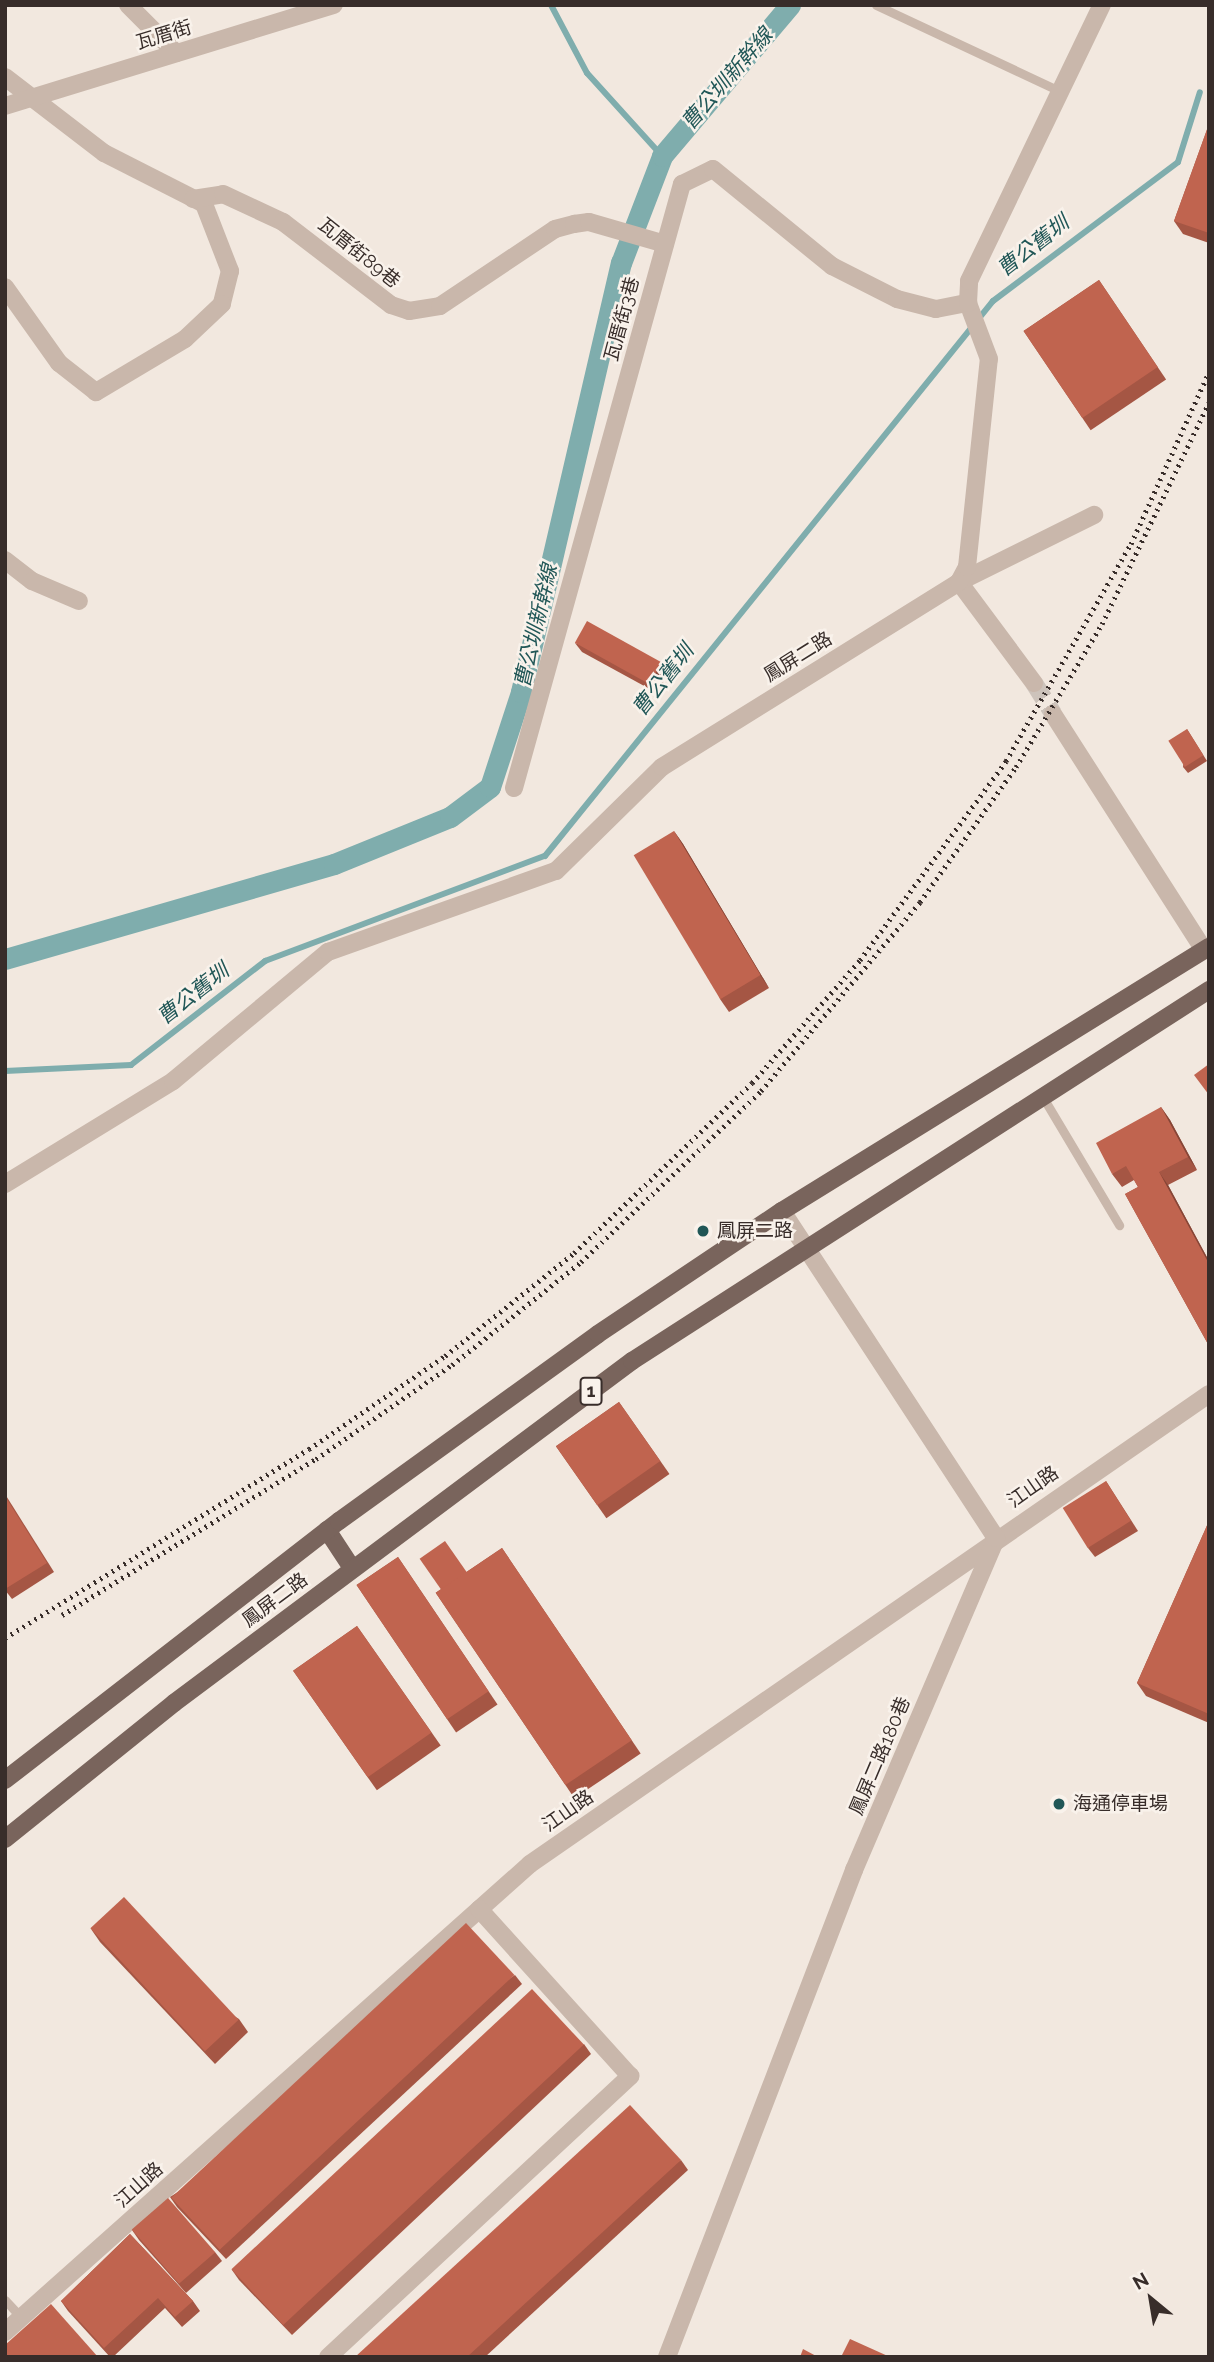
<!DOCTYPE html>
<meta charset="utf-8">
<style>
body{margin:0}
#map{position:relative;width:1214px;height:2362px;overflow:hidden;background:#f2e8df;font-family:Raleway,"Noto Sans TC",sans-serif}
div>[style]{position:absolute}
.stream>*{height:6px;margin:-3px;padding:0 3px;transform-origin:3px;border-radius:3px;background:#7fadad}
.canal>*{height:21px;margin:-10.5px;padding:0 10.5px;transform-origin:10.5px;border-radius:10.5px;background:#7fadad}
.street-tunnel>*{height:18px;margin-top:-9px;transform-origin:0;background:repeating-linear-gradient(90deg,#cdc3bb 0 18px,transparent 0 27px)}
.lane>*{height:9px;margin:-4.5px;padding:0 4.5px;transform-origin:4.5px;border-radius:4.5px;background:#c9b7ab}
.street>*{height:18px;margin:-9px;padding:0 9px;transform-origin:9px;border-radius:9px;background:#c9b7ab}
.primary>*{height:18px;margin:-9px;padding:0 9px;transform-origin:9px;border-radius:9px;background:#79645c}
.rail>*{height:5px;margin-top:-2.5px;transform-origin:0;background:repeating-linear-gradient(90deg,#382d2a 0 2px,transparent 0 7px)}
.wall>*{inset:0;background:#a55644;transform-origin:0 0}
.shaded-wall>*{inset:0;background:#864637}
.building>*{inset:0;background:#c0644f;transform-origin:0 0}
.dots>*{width:19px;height:19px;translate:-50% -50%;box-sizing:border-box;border:4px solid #f9f2eb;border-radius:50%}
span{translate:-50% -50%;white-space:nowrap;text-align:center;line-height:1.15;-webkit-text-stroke:5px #f9f2eb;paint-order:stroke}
.shield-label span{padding:2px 5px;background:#f9f2eb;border:2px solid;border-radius:5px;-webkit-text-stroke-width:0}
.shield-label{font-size:18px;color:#382d2a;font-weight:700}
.street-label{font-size:19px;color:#382d2a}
.poi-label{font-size:19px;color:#382d2a}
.left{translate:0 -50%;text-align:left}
.water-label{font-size:21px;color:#215757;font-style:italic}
.frame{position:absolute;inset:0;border:7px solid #382d2a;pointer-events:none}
.north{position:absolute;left:1116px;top:2264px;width:70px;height:70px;-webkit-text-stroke:5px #f9f2eb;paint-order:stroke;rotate:330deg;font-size:19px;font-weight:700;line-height:28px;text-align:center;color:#382d2a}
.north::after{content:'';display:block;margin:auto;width:24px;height:32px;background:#382d2a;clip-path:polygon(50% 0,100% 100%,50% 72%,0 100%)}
</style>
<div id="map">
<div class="stream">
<div style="left:551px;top:5px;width:77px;rotate:62.1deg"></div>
<div style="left:587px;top:73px;width:112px;rotate:47.9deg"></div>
<div style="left:5px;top:1071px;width:126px;rotate:-2.7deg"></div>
<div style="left:131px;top:1065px;width:170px;rotate:-37.8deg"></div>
<div style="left:265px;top:961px;width:299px;rotate:-20.6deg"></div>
<div style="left:545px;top:856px;width:713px;rotate:-51.09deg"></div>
<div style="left:993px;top:301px;width:231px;rotate:-36.9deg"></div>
<div style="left:1178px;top:162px;width:73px;rotate:-72.6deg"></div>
</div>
<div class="canal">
<div style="left:5px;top:959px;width:342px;rotate:-16.1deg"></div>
<div style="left:334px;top:864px;width:125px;rotate:-22.1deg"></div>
<div style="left:450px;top:817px;width:50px;rotate:-36.9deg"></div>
<div style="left:490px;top:787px;width:100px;rotate:-71.9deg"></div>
<div style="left:521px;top:692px;width:441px;rotate:-76.9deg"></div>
<div style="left:621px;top:263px;width:115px;rotate:-69deg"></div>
<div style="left:662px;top:156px;width:198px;rotate:-49.7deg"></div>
</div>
<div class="street-tunnel">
<div style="left:1034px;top:683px;width:36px;rotate:58deg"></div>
</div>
<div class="lane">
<div style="left:876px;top:5px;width:205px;rotate:25.1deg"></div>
<div style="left:1044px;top:1099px;width:147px;rotate:59.2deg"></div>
<div style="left:5px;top:2300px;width:23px;rotate:47deg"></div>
</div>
<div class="street">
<div style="left:128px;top:5px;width:68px;rotate:45deg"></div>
<div style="left:5px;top:77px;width:125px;rotate:37.5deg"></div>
<div style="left:104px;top:153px;width:112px;rotate:27deg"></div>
<div style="left:204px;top:204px;width:72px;rotate:68.8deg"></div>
<div style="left:230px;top:271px;width:34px;rotate:104deg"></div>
<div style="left:222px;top:304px;width:51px;rotate:136.6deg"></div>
<div style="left:185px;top:339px;width:104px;rotate:149.2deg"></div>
<div style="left:96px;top:392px;width:47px;rotate:-141.9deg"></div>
<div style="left:59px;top:363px;width:93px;rotate:-125.4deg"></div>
<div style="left:5px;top:106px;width:344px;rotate:-17.1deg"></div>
<div style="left:193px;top:199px;width:30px;rotate:-9deg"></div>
<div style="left:223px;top:194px;width:66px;rotate:25deg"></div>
<div style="left:283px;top:222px;width:136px;rotate:37.5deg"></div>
<div style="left:391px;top:305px;width:19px;rotate:18deg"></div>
<div style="left:409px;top:311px;width:31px;rotate:-9deg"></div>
<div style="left:440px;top:306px;width:138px;rotate:-33.8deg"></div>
<div style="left:555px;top:229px;width:20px;rotate:-15deg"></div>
<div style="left:574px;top:224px;width:15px;rotate:-8deg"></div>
<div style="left:589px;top:222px;width:79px;rotate:16.1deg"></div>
<div style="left:5px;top:560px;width:34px;rotate:38deg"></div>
<div style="left:32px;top:581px;width:51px;rotate:23.1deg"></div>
<div style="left:1034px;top:683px;width:126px;rotate:-126.6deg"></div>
<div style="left:959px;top:582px;width:151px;rotate:-26.4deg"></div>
<div style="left:1053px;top:714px;width:280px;rotate:57.4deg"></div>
<div style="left:514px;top:788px;width:627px;rotate:-74.46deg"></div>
<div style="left:682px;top:184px;width:34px;rotate:-26deg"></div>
<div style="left:713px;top:169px;width:154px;rotate:39.2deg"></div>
<div style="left:832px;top:266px;width:73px;rotate:26.9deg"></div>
<div style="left:897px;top:299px;width:40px;rotate:14.4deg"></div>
<div style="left:936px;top:309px;width:33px;rotate:-11deg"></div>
<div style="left:5px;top:1184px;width:197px;rotate:-31.5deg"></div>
<div style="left:173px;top:1081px;width:202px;rotate:-39.8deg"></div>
<div style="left:328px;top:952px;width:242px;rotate:-19.6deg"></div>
<div style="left:556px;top:871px;width:148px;rotate:-44.5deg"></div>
<div style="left:662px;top:767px;width:350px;rotate:-31.9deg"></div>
<div style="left:959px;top:582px;width:17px;rotate:-62deg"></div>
<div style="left:967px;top:567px;width:209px;rotate:-84deg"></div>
<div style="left:989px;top:359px;width:60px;rotate:-110.6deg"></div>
<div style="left:968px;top:303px;width:22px;rotate:-87deg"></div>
<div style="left:969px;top:281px;width:306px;rotate:-64.3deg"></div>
<div style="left:5px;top:2332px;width:703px;rotate:-41.71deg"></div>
<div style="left:530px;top:1864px;width:826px;rotate:-34.69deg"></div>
<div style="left:328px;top:2357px;width:413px;rotate:-42.9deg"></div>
<div style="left:630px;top:2076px;width:225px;rotate:-132.1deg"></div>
<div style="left:667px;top:2357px;width:522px;rotate:-68.99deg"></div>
<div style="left:854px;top:1870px;width:361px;rotate:-66.8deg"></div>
<div style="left:996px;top:1538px;width:391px;rotate:-123.2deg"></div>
</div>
<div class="primary">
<div style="left:327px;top:1530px;width:45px;rotate:56.7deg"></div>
<div style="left:5px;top:1780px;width:423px;rotate:-37.8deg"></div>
<div style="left:339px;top:1521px;width:319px;rotate:-35.8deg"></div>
<div style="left:598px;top:1334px;width:221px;rotate:-33.8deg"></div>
<div style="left:782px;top:1211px;width:502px;rotate:-31.73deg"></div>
<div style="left:5px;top:1839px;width:217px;rotate:-38.8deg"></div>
<div style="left:174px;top:1703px;width:572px;rotate:-36.75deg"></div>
<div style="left:632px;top:1361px;width:686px;rotate:-32.74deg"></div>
</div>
<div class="rail">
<div style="left:62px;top:1615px;width:298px;rotate:-31.6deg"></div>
<div style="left:316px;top:1459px;width:165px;rotate:-34.7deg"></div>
<div style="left:452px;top:1365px;width:165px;rotate:-38.6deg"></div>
<div style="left:581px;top:1262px;width:248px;rotate:-43.5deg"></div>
<div style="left:761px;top:1091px;width:247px;rotate:-49.9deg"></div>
<div style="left:920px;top:902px;width:166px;rotate:-54.6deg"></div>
<div style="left:1016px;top:767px;width:167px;rotate:-59deg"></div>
<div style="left:1102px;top:624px;width:246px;rotate:-64.2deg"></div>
<div style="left:5px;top:1638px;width:358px;rotate:-31.9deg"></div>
<div style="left:309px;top:1449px;width:165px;rotate:-34.4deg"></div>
<div style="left:445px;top:1356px;width:165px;rotate:-38.6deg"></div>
<div style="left:574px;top:1253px;width:246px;rotate:-43.7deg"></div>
<div style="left:752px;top:1083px;width:164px;rotate:-48.7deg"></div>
<div style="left:860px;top:960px;width:247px;rotate:-53.7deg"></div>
<div style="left:1006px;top:761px;width:250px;rotate:-60.1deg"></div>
<div style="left:1131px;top:544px;width:189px;rotate:-65.6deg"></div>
</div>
<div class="wall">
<div style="clip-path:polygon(1209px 124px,1209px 243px,1183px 234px,1174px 221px)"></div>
<div style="left:1099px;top:280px;width:120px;height:91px;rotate:56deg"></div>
<div style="clip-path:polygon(575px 643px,669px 672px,657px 693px,582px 652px)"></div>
<div style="clip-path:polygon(1187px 729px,1207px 761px,1188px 773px,1183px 767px)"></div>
<div style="clip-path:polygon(674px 831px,683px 844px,769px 988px,729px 1012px,720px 999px)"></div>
<div style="clip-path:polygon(1161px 1107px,1170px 1120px,1197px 1170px,1168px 1185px,1209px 1261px,1209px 1346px,1125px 1194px,1138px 1187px,1134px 1180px,1122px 1187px,1112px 1174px)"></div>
<div style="left:619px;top:1402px;width:88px;height:77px;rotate:55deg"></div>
<div style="clip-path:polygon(1106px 1481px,1138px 1531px,1095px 1557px,1088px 1548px)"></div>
<div style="clip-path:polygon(5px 1494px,54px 1572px,12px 1599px,5px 1590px)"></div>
<div style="clip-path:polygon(1209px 1521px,1209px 1723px,1146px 1696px,1137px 1683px)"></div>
<div style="left:502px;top:1548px;width:248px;height:80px;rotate:56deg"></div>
<div style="left:398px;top:1557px;width:178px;height:50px;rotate:56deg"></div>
<div style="left:357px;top:1626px;width:146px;height:78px;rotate:55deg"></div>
<div style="clip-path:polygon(91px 1929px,239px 2019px,248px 2032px,215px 2064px,100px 1942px)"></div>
<div style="clip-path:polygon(515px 1975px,522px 1984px,226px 2259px,177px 2207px,170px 2197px)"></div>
<div style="clip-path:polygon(584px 2044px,591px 2054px,292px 2335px,239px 2280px,232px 2270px)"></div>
<div style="clip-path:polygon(681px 2160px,688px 2170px,485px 2357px,355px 2357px)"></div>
<div style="clip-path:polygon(132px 2230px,215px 2252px,222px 2261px,186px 2293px,139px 2240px)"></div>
<div style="clip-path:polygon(130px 2234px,193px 2301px,200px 2311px,182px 2327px,165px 2308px,113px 2357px,110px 2357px,68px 2311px,61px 2301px)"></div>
</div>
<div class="shaded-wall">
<div style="clip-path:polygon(662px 662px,669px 672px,657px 693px,650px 684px)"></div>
<div style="clip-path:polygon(674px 831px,683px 844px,769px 988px,760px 975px)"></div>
<div style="clip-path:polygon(1161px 1107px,1170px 1120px,1197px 1170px,1188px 1157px)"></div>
<div style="clip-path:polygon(1159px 1172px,1168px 1185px,1209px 1261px,1209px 1264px)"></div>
</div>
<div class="building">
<div style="clip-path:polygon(1209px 124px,1209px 233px,1174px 221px)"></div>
<div style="left:1099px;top:280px;width:105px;height:91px;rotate:56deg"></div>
<div style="left:587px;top:621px;width:85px;height:25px;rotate:29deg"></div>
<div style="left:1187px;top:729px;width:31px;height:22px;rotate:58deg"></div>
<div style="left:674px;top:831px;width:168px;height:47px;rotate:59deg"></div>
<div style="clip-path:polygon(1209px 1064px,1209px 1095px,1194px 1075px)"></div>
<div style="clip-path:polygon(1161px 1107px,1188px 1157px,1159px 1172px,1209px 1264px,1209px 1344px,1208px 1344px,1125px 1194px,1138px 1187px,1126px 1166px,1112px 1174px,1096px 1143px)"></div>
<div style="left:619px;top:1402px;width:72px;height:77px;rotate:55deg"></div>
<div style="left:1106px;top:1481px;width:47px;height:51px;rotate:58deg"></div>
<div style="clip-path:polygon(5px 1496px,47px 1563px,5px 1589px)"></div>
<div style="clip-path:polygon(1209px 1521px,1209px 1714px,1137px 1683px)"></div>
<div style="left:445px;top:1541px;width:38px;height:31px;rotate:55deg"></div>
<div style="left:502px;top:1548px;width:232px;height:80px;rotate:56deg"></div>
<div style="left:398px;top:1557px;width:162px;height:50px;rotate:56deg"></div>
<div style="left:357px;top:1626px;width:130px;height:78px;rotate:55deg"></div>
<div style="left:124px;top:1897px;width:168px;height:46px;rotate:47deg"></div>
<div style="left:466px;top:1923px;width:71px;height:403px;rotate:47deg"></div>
<div style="left:532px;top:1989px;width:76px;height:411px;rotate:47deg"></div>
<div style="clip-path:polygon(630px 2105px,681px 2160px,467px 2357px,355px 2357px)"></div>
<div style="left:168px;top:2198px;width:72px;height:48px;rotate:49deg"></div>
<div style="clip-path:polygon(130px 2234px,193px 2301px,175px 2317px,158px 2298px,104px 2348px,61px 2301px)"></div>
<div style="clip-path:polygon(51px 2304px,98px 2357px,5px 2357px,5px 2345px)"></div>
<div style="clip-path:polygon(850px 2339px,890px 2357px,841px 2357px)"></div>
<div style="clip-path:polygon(803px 2349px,818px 2357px,800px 2357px)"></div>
</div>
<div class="dots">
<div style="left:703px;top:1231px;background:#215757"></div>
<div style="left:1059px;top:1804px;background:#215757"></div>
</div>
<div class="shield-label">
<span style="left:591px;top:1391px">1</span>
</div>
<div class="street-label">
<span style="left:164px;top:35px;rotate:-17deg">瓦厝街</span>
<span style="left:359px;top:253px;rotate:39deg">瓦厝街89巷</span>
<span style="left:622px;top:319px;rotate:-75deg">瓦厝街3巷</span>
<span style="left:798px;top:657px;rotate:-32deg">鳳屏二路</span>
<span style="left:1033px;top:1487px;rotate:-35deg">江山路</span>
<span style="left:275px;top:1600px;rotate:-37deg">鳳屏二路</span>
<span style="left:880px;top:1756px;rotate:-67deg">鳳屏二路180巷</span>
<span style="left:568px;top:1811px;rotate:-35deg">江山路</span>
<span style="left:139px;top:2185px;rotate:-42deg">江山路</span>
</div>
<div class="poi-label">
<span class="left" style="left:717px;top:1231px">鳳屏二路</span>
<span class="left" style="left:1073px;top:1804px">海通停車場</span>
</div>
<div class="water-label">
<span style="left:727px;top:79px;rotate:-49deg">曹公圳新幹線</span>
<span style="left:1033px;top:246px;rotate:-38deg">曹公舊圳</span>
<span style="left:536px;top:626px;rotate:-77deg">曹公圳新幹線</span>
<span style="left:663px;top:680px;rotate:-52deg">曹公舊圳</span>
<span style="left:193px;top:994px;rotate:-38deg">曹公舊圳</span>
</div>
<div class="frame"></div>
<div class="north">N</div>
</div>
